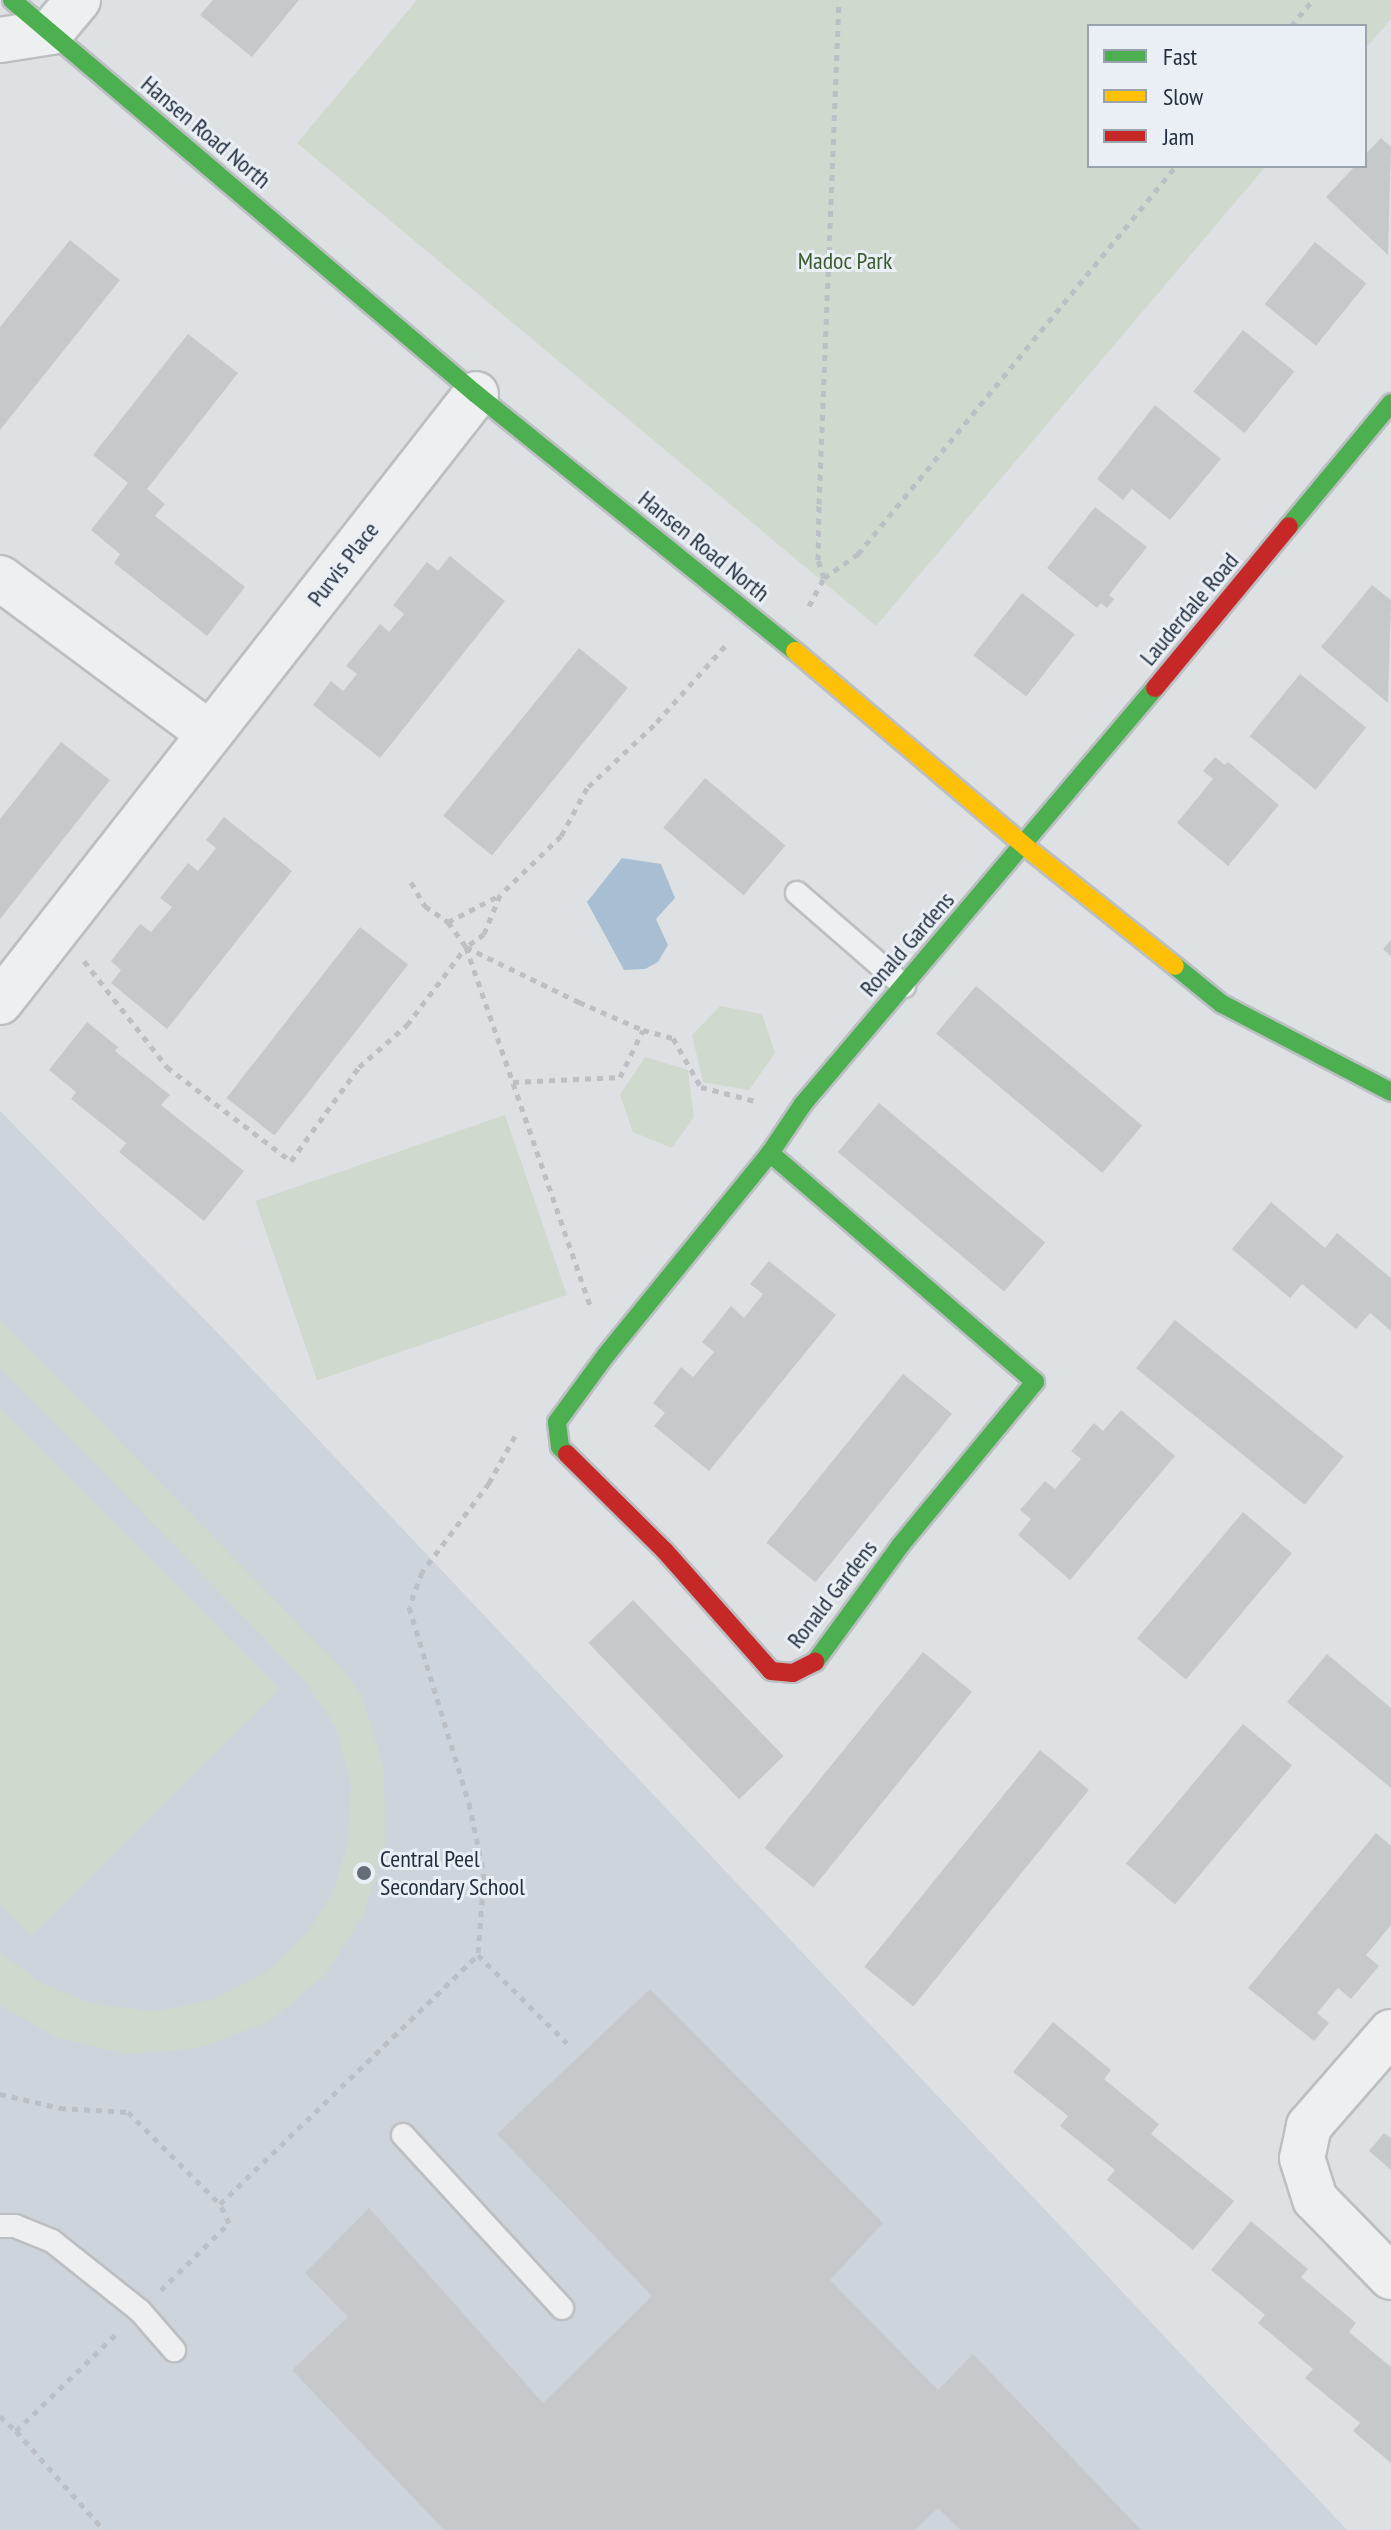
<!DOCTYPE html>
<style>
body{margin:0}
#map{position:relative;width:1391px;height:2530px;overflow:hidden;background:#dee1e4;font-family:"PT Sans Narrow",sans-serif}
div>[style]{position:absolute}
.built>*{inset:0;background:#ced4db}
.green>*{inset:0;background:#cfd9cd;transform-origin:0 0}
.water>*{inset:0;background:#a8bfd3}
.building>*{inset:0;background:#c6c9cc;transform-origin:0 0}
.path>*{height:5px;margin-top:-2.5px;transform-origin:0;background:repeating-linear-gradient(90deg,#bcbfc3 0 6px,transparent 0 12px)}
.roads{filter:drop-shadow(2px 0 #bcbfc2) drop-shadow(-2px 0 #bcbfc2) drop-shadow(0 2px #bcbfc2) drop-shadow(0 -2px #bcbfc2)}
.lane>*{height:22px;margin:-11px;padding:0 11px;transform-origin:11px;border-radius:11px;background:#edeff1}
.street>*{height:44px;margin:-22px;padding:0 22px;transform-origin:22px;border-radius:22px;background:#edeff1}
.fast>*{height:18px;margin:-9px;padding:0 9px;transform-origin:9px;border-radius:9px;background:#4caf50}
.slow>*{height:18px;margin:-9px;padding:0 9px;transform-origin:9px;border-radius:9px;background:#ffc107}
.jam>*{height:18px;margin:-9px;padding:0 9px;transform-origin:9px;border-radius:9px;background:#c62828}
.dots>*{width:22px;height:22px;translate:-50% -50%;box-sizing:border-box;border:4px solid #eaeff5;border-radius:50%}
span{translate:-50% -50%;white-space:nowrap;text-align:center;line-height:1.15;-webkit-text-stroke:6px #eaeff5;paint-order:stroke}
.street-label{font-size:24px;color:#232f3e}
.park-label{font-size:24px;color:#3a5b2f}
.poi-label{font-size:24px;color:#232f3e}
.left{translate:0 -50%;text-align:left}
.legend{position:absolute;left:1087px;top:24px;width:280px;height:144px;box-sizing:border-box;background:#eaeff5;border:2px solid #9aa2ac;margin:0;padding:10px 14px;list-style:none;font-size:24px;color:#232f3e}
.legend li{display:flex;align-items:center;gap:16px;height:40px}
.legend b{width:40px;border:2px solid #9aa2ac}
</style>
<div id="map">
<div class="built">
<div style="clip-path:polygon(0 1111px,215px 1330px,1347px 2530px,0 2530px)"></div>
</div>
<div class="green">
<div style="clip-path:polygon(417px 0,1391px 0,1391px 19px,1365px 49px,1365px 26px,1089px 26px,1089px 166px,1266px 166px,876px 626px,297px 143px)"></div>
<div style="clip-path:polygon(720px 1006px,762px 1014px,775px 1053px,749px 1090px,703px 1082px,692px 1035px)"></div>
<div style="clip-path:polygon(645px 1057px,688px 1070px,694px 1117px,672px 1148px,633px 1132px,620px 1095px)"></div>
<div style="left:505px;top:1115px;width:190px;height:264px;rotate:71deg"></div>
<div style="clip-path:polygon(0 1320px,343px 1669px,363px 1699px,384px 1769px,385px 1843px,364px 1914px,324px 1976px,268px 2022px,199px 2048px,126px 2054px,55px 2037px,0 2005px,0 1952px,42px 1984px,97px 2005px,154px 2011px,211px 2000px,263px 1974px,305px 1936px,333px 1892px,348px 1842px,351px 1783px,335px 1726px,302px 1677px,0 1367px)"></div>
<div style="clip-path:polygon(0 1409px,280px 1690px,30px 1936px,0 1905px)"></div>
</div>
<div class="water">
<div style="clip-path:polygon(622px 858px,661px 864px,675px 898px,656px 919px,668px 945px,658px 962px,645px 969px,624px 970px,587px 902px)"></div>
</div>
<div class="building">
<div style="clip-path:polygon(213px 0,299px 0,252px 57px,200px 15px)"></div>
<div style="clip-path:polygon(1381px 138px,1391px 147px,1388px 255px,1326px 197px,1355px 166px,1365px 166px,1365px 155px)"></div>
<div style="clip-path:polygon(70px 240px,120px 280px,0 430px,0 327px)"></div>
<div style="left:1315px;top:242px;width:66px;height:80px;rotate:39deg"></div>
<div style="left:1243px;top:330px;width:66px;height:79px;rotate:39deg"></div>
<div style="clip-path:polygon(188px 334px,238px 373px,147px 489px,165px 504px,155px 516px,245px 587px,207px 636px,114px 563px,120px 554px,91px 530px,128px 483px,93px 455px)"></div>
<div style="clip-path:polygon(1155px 405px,1221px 459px,1170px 520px,1132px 489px,1123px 500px,1097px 479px)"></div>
<div style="clip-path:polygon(1095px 507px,1147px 547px,1109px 595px,1114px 599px,1107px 608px,1101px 603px,1097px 608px,1047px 568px)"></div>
<div style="clip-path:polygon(450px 556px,505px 601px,380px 758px,313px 705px,331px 681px,343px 691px,357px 674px,346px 666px,380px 624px,389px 632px,404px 614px,393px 605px,427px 562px,438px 571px)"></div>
<div style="clip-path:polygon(1372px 585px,1391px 600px,1388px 703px,1321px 647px)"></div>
<div style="left:1022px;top:593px;width:67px;height:79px;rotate:38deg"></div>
<div style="left:579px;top:648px;width:63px;height:216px;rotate:39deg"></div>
<div style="left:1300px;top:674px;width:85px;height:80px;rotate:39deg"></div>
<div style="clip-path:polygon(61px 742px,110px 780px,0 919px,0 819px)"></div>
<div style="clip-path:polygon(1215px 757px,1225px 765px,1228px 762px,1279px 805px,1228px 866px,1177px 823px,1213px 779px,1203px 771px)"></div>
<div style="left:705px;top:778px;width:105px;height:65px;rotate:40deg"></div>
<div style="clip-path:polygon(224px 817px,292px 871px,167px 1029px,111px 983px,121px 970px,111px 961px,140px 924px,151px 932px,172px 907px,160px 898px,188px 863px,198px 871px,216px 848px,206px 840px)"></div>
<div style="left:360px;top:927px;width:61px;height:217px;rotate:38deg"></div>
<div style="clip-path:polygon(1391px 940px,1391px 956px,1383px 949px)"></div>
<div style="left:976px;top:986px;width:217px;height:62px;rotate:40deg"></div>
<div style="clip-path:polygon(87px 1022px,118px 1047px,115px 1051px,170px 1095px,161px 1105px,244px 1171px,204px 1221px,119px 1152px,126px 1143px,71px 1099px,76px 1092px,49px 1070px)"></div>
<div style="left:879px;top:1103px;width:217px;height:64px;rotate:40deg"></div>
<div style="clip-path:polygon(1271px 1202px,1325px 1248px,1337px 1233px,1391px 1278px,1391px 1331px,1370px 1313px,1356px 1329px,1302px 1284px,1290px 1298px,1232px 1249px)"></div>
<div style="clip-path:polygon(769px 1261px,836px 1315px,709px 1471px,654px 1426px,665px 1413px,653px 1403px,681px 1367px,693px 1377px,714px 1352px,702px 1342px,731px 1306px,744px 1318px,763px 1294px,750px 1284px)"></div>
<div style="left:1175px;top:1320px;width:217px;height:62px;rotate:39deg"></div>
<div style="left:903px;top:1374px;width:63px;height:217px;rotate:39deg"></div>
<div style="clip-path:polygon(1121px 1410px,1175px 1456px,1070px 1580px,1018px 1535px,1031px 1519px,1020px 1510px,1045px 1481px,1055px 1489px,1081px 1459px,1071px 1451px,1094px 1423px,1103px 1431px)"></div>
<div style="left:1243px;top:1512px;width:64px;height:165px;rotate:40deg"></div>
<div style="left:633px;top:1600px;width:217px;height:62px;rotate:46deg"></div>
<div style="left:923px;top:1652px;width:63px;height:252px;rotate:39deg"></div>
<div style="clip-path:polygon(1327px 1654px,1391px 1708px,1391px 1788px,1287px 1702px)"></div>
<div style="left:1243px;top:1724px;width:64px;height:182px;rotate:40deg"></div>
<div style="left:1040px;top:1750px;width:63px;height:279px;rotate:39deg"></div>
<div style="clip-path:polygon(1376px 1833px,1391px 1846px,1391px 1925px,1366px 1955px,1379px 1966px,1351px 1999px,1338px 1988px,1317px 2013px,1329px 2023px,1314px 2041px,1248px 1988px)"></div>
<div style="clip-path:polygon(650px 1989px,883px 2223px,830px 2280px,938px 2390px,973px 2354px,1141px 2530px,960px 2530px,938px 2508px,915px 2530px,444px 2530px,292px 2370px,348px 2317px,305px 2273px,369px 2208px,543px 2403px,652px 2296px,497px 2134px)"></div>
<div style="clip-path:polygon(1053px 2022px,1111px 2070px,1104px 2079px,1159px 2124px,1151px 2134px,1234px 2201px,1193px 2250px,1107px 2180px,1115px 2170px,1060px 2126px,1068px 2116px,1013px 2072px)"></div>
<div style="clip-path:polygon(1384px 2133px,1391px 2138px,1391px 2170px,1369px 2151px)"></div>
<div style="clip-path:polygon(1251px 2221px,1308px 2269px,1301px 2277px,1356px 2323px,1349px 2332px,1391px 2367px,1391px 2463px,1353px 2431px,1360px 2423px,1305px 2378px,1313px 2369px,1258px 2323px,1265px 2315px,1211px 2270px)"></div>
</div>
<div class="path">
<div style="left:1291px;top:26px;width:34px;rotate:-50deg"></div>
<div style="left:824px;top:578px;width:42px;rotate:-35.2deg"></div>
<div style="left:858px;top:554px;width:502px;rotate:-50.66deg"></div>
<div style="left:809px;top:606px;width:32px;rotate:-62deg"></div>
<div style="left:824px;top:578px;width:19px;rotate:-108deg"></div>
<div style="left:818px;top:560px;width:56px;rotate:-89deg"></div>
<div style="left:819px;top:504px;width:504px;rotate:-87.73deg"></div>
<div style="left:725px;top:646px;width:106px;rotate:131.9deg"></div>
<div style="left:654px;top:725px;width:92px;rotate:136.8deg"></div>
<div style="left:587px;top:788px;width:55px;rotate:118.4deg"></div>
<div style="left:561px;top:836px;width:85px;rotate:136deg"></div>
<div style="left:500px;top:895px;width:42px;rotate:112.3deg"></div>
<div style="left:484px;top:934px;width:22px;rotate:144deg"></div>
<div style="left:466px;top:947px;width:126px;rotate:26deg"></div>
<div style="left:579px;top:1002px;width:70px;rotate:23.6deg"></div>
<div style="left:643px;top:1030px;width:31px;rotate:15deg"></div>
<div style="left:673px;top:1038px;width:56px;rotate:60.3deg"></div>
<div style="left:701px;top:1087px;width:56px;rotate:14.5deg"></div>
<div style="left:411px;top:882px;width:28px;rotate:60deg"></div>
<div style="left:425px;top:906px;width:28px;rotate:35deg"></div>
<div style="left:448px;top:922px;width:31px;rotate:54deg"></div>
<div style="left:466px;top:947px;width:380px;rotate:70.9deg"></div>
<div style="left:448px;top:922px;width:59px;rotate:-27.4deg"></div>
<div style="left:84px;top:961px;width:135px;rotate:51.9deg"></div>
<div style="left:167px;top:1067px;width:156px;rotate:37.2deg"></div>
<div style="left:291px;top:1161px;width:116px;rotate:-54.1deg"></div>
<div style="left:359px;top:1067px;width:64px;rotate:-41.2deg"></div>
<div style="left:407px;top:1025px;width:98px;rotate:-52.9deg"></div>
<div style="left:513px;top:1082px;width:107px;rotate:-2.7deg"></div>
<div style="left:620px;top:1077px;width:52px;rotate:-63.9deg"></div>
<div style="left:515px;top:1436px;width:54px;rotate:119deg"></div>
<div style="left:489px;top:1483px;width:111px;rotate:127deg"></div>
<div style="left:422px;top:1572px;width:37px;rotate:110deg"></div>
<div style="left:409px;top:1607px;width:205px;rotate:73deg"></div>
<div style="left:469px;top:1803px;width:74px;rotate:78.2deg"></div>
<div style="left:484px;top:1875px;width:80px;rotate:94.3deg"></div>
<div style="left:478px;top:1955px;width:125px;rotate:44.7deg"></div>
<div style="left:0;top:2094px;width:62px;rotate:13.1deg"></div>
<div style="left:60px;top:2108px;width:68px;rotate:3.4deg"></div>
<div style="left:128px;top:2112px;width:130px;rotate:45deg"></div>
<div style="left:161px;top:2290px;width:95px;rotate:-44.6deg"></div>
<div style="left:229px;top:2223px;width:21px;rotate:-115deg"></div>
<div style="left:220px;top:2204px;width:359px;rotate:-44deg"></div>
<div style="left:0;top:2416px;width:22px;rotate:43deg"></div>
<div style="left:16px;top:2431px;width:141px;rotate:-44.1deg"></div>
<div style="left:16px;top:2431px;width:132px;rotate:48.4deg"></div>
</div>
<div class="roads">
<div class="lane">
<div style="left:797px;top:893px;width:142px;rotate:41deg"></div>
<div style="left:403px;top:2135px;width:235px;rotate:47.4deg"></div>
<div style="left:0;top:2226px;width:15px"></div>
<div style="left:15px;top:2226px;width:40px;rotate:22deg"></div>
<div style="left:52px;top:2241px;width:112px;rotate:38.5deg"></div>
<div style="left:140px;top:2311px;width:52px;rotate:48.9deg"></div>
</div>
<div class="street">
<div style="left:0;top:40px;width:52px;rotate:-8.9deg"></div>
<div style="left:51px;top:32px;width:42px;rotate:-49.8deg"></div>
<div style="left:0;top:578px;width:260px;rotate:36.6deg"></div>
<div style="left:0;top:1002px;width:772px;rotate:-51.94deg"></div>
<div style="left:1391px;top:2032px;width:125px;rotate:131.1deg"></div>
<div style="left:1309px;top:2126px;width:33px;rotate:102deg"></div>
<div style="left:1302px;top:2158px;width:43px;rotate:72.4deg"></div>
<div style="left:1315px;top:2199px;width:109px;rotate:45.7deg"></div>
</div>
<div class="fast">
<div style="left:12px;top:0;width:609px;rotate:40.34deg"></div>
<div style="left:476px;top:394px;width:410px;rotate:38.9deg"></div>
<div style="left:1289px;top:526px;width:160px;rotate:-50.3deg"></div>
<div style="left:1175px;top:966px;width:60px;rotate:39deg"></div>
<div style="left:1222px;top:1004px;width:191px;rotate:27.5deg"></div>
<div style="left:770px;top:1153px;width:350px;rotate:40.8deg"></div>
<div style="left:1035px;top:1382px;width:212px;rotate:129.5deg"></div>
<div style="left:900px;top:1546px;width:144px;rotate:126.2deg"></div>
<div style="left:567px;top:1454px;width:10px;rotate:-135deg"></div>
<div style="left:560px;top:1447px;width:25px;rotate:-97deg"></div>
<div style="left:557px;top:1422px;width:83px;rotate:-53.8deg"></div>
<div style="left:606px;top:1355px;width:260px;rotate:-50.9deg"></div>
<div style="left:770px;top:1153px;width:59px;rotate:-56deg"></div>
<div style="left:803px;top:1104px;width:545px;rotate:-49.76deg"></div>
</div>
<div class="slow">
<div style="left:795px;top:651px;width:309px;rotate:40.3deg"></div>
<div style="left:1031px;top:851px;width:184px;rotate:38.6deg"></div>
</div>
<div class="jam">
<div style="left:1155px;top:688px;width:210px;rotate:-50.4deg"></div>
<div style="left:567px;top:1454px;width:138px;rotate:44.7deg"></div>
<div style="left:665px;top:1551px;width:160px;rotate:48.5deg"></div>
<div style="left:771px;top:1671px;width:22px;rotate:5deg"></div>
<div style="left:793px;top:1673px;width:25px;rotate:-27deg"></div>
</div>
</div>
<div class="dots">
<div style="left:364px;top:1873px;background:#646d78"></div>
</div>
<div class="street-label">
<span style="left:206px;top:132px;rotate:40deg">Hansen Road North</span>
<span style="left:704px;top:546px;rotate:39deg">Hansen Road North</span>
<span style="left:343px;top:564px;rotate:-52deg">Purvis Place</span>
<span style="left:1189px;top:609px;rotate:-50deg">Lauderdale Road</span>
<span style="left:907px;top:944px;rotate:-49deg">Ronald Gardens</span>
<span style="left:832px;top:1594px;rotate:-52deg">Ronald Gardens</span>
</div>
<div class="park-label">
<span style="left:845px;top:261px">Madoc Park</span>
</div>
<div class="poi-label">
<span class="left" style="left:380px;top:1873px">Central Peel<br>Secondary School</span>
</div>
<ul class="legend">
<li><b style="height:10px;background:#4caf50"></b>Fast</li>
<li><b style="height:10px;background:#ffc107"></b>Slow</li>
<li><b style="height:10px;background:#c62828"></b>Jam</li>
</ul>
</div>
